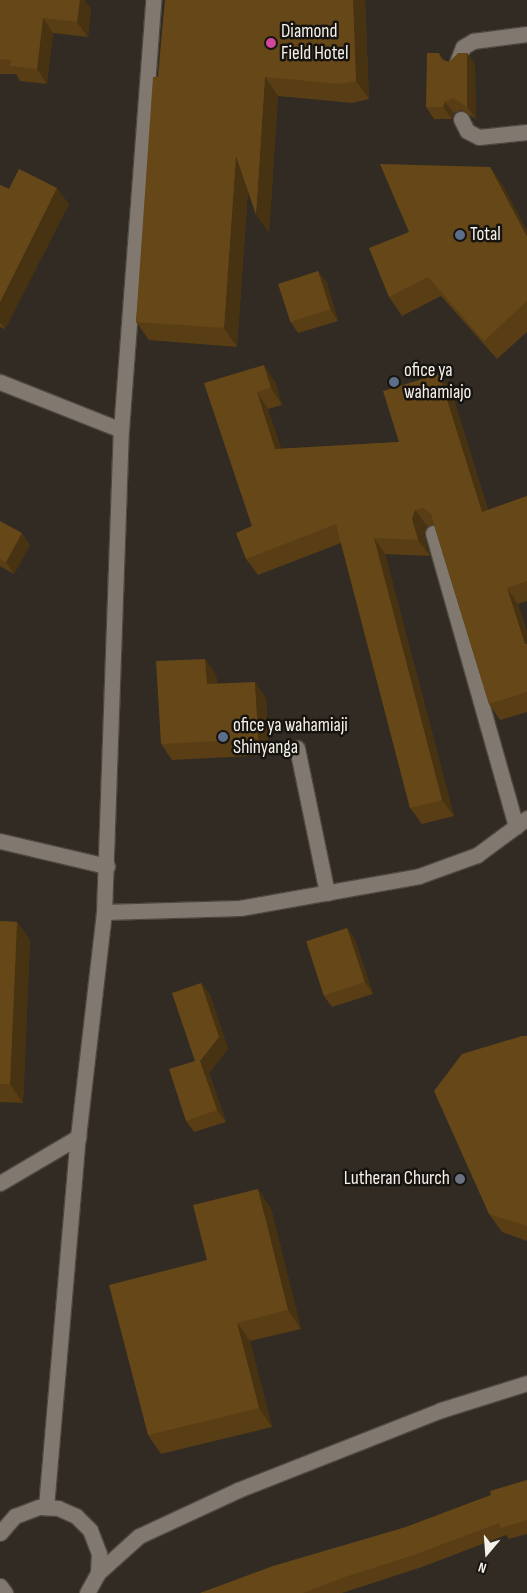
<!DOCTYPE html>
<style>
body{margin:0}
#map{position:relative;width:527px;height:1593px;overflow:hidden;background:#312b23;font-family:"Sofia Sans Condensed",sans-serif}
div>[style]{position:absolute}
.roads{filter:drop-shadow(1px 0 #4e4842) drop-shadow(-1px 0 #4e4842) drop-shadow(0 1px #4e4842) drop-shadow(0 -1px #4e4842)}
.service>*{height:15px;margin:-7.5px;padding:0 7.5px;transform-origin:7.5px;border-radius:7.5px;background:#817970}
.minor>*{height:15px;margin:-7.5px;padding:0 7.5px;transform-origin:7.5px;border-radius:7.5px;background:#817970}
.wall>*{inset:0;background:#583d15}
.shaded-wall>*{inset:0;background:#473211}
.building>*{inset:0;background:#664718;transform-origin:0 0}
.dots>*{width:14px;height:14px;translate:-50% -50%;box-sizing:border-box;border:2px solid #171410;border-radius:50%}
span{translate:-50% -50%;white-space:nowrap;text-align:center;line-height:1.15;-webkit-text-stroke:5px #171410;paint-order:stroke}
.poi-label{font-size:19px;color:#f5f1eb}
.left{translate:0 -50%;text-align:left}
.right{translate:-100% -50%;text-align:right}
.north{position:absolute;left:462px;top:1528px;width:50px;height:50px;-webkit-text-stroke:4px #171410;paint-order:stroke;rotate:198deg;font-size:14px;font-weight:700;line-height:20px;text-align:center;color:#f5f1eb}
.north::after{content:'';display:block;margin:auto;width:18px;height:22px;background:#f5f1eb;clip-path:polygon(50% 0,100% 100%,50% 72%,0 100%)}
</style>
<div id="map">
<div class="roads">
<div class="service">
<div style="left:456px;top:65px;width:19px;rotate:-69deg"></div>
<div style="left:463px;top:47px;width:12px;rotate:-31deg"></div>
<div style="left:473px;top:41px;width:54px;rotate:-7.4deg"></div>
<div style="left:461px;top:119px;width:13px;rotate:63deg"></div>
<div style="left:467px;top:131px;width:13px;rotate:27deg"></div>
<div style="left:479px;top:137px;width:48px;rotate:-5.9deg"></div>
<div style="left:297px;top:748px;width:148px;rotate:78.3deg"></div>
</div>
<div class="minor">
<div style="left:0;top:382px;width:130px;rotate:21.6deg"></div>
<div style="left:433px;top:533px;width:305px;rotate:74.2deg"></div>
<div style="left:0;top:841px;width:110px;rotate:13.2deg"></div>
<div style="left:104px;top:912px;width:136px;rotate:-1.7deg"></div>
<div style="left:240px;top:908px;width:182px;rotate:-10.1deg"></div>
<div style="left:419px;top:876px;width:62px;rotate:-19.9deg"></div>
<div style="left:477px;top:855px;width:62px;rotate:-36.5deg"></div>
<div style="left:0;top:1183px;width:91px;rotate:-30.5deg"></div>
<div style="left:46px;top:1507px;width:371px;rotate:-85.1deg"></div>
<div style="left:78px;top:1137px;width:226px;rotate:-83.4deg"></div>
<div style="left:104px;top:912px;width:482px;rotate:-88deg"></div>
<div style="left:121px;top:430px;width:431px;rotate:-85.7deg"></div>
<div style="left:0;top:1533px;width:23px;rotate:-49deg"></div>
<div style="left:15px;top:1516px;width:26px;rotate:-21deg"></div>
<div style="left:39px;top:1507px;width:19px;rotate:3deg"></div>
<div style="left:58px;top:1508px;width:20px;rotate:24deg"></div>
<div style="left:76px;top:1516px;width:20px;rotate:45deg"></div>
<div style="left:90px;top:1530px;width:26px;rotate:69deg"></div>
<div style="left:99px;top:1554px;width:19px;rotate:93deg"></div>
<div style="left:98px;top:1573px;width:23px;rotate:119deg"></div>
<div style="left:98px;top:1573px;width:55px;rotate:-42.1deg"></div>
<div style="left:139px;top:1536px;width:109px;rotate:-24.9deg"></div>
<div style="left:238px;top:1490px;width:218px;rotate:-21.5deg"></div>
<div style="left:441px;top:1410px;width:90px;rotate:-17.4deg"></div>
<div style="left:0;top:1586px;width:9px;rotate:54deg"></div>
</div>
</div>
<div class="wall">
<div style="clip-path:polygon(0 0,91px 9px,88px 37px,53px 33px,47px 84px,20px 81px,16px 74px,0 74px)"></div>
<div style="clip-path:polygon(165px 0,365px 0,369px 99px,352px 103px,278px 96px,269px 233px,248px 190px,237px 347px,149px 340px,136px 322px)"></div>
<div style="clip-path:polygon(439px 53px,444px 61px,449px 62px,467px 53px,475px 64px,476px 119px,461px 110px,454px 113px,452px 119px,434px 119px,426px 107px)"></div>
<div style="clip-path:polygon(490px 167px,503px 186px,527px 231px,527px 332px,497px 359px,441px 296px,402px 316px,389px 297px,409px 232px)"></div>
<div style="clip-path:polygon(0 185px,9px 189px,69px 204px,5px 329px,0 327px)"></div>
<div style="clip-path:polygon(318px 271px,327px 283px,338px 321px,298px 333px,290px 321px)"></div>
<div style="clip-path:polygon(439px 374px,451px 390px,488px 510px,527px 496px,527px 601px,518px 604px,527px 632px,527px 712px,500px 720px,489px 704px,434px 525px,427px 526px,424px 535px,430px 556px,385px 554px,454px 816px,422px 824px,410px 808px,341px 543px,258px 575px,246px 559px,252px 526px,204px 383px,275px 381px,282px 405px,268px 409px,281px 449px,399px 442px)"></div>
<div style="clip-path:polygon(0 521px,30px 545px,14px 574px,0 566px)"></div>
<div style="clip-path:polygon(205px 659px,216px 675px,217px 684px,266px 698px,269px 755px,172px 760px,161px 744px)"></div>
<div style="clip-path:polygon(0 921px,17px 922px,30px 940px,23px 1103px,0 1102px)"></div>
<div style="clip-path:polygon(347px 928px,355px 940px,373px 994px,332px 1007px,324px 996px)"></div>
<div style="clip-path:polygon(201px 983px,210px 995px,228px 1049px,209px 1073px,226px 1122px,194px 1132px,186px 1121px,195px 1061px)"></div>
<div style="clip-path:polygon(527px 1036px,527px 1241px,502px 1232px,489px 1214px)"></div>
<div style="clip-path:polygon(271px 1208px,301px 1329px,250px 1341px,272px 1427px,161px 1454px,148px 1435px,207px 1260px)"></div>
<div style="clip-path:polygon(527px 1480px,527px 1534px,509px 1539px,506px 1535px,422px 1567px,342px 1593px,200px 1593px,406px 1527px,491px 1495px)"></div>
</div>
<div class="shaded-wall">
<div style="clip-path:polygon(80px 0,85px 0,91px 9px,88px 37px,77px 22px)"></div>
<div style="clip-path:polygon(353px 0,365px 0,369px 99px,356px 81px)"></div>
<div style="clip-path:polygon(43px 18px,53px 33px,47px 84px,37px 69px)"></div>
<div style="clip-path:polygon(467px 53px,475px 64px,476px 119px,467px 107px)"></div>
<div style="clip-path:polygon(265px 77px,278px 96px,269px 233px,256px 215px)"></div>
<div style="clip-path:polygon(445px 102px,454px 113px,452px 119px,443px 107px)"></div>
<div style="clip-path:polygon(236px 156px,249px 174px,237px 347px,224px 328px)"></div>
<div style="clip-path:polygon(490px 167px,503px 186px,527px 231px,527px 237px)"></div>
<div style="clip-path:polygon(57px 188px,69px 204px,5px 329px,0 322px,0 302px)"></div>
<div style="clip-path:polygon(318px 271px,327px 283px,338px 321px,330px 309px)"></div>
<div style="clip-path:polygon(264px 365px,275px 381px,282px 405px,271px 388px)"></div>
<div style="clip-path:polygon(439px 374px,451px 390px,493px 528px,482px 512px)"></div>
<div style="clip-path:polygon(257px 392px,268px 409px,287px 465px,275px 449px)"></div>
<div style="clip-path:polygon(415px 510px,427px 526px,424px 535px,430px 556px,418px 540px,412px 519px)"></div>
<div style="clip-path:polygon(22px 533px,30px 545px,14px 574px,6px 562px)"></div>
<div style="clip-path:polygon(374px 538px,385px 554px,454px 816px,442px 800px)"></div>
<div style="clip-path:polygon(507px 588px,518px 604px,527px 632px,527px 647px,525px 644px)"></div>
<div style="clip-path:polygon(205px 659px,216px 675px,218px 700px,207px 684px)"></div>
<div style="clip-path:polygon(255px 682px,266px 698px,269px 755px,258px 739px)"></div>
<div style="clip-path:polygon(17px 922px,30px 940px,23px 1103px,10px 1084px)"></div>
<div style="clip-path:polygon(347px 928px,355px 940px,373px 994px,365px 982px)"></div>
<div style="clip-path:polygon(201px 983px,210px 995px,228px 1049px,209px 1073px,226px 1122px,217px 1110px,200px 1061px)"></div>
<div style="clip-path:polygon(258px 1189px,271px 1208px,301px 1329px,288px 1310px)"></div>
<div style="clip-path:polygon(237px 1323px,250px 1341px,272px 1427px,259px 1408px)"></div>
</div>
<div class="building">
<div style="clip-path:polygon(0 0,80px 0,77px 22px,43px 18px,37px 69px,10px 66px,11px 60px,0 59px)"></div>
<div style="clip-path:polygon(165px 0,353px 0,356px 81px,339px 84px,265px 77px,256px 215px,236px 156px,224px 328px,136px 322px,153px 77px,158px 77px)"></div>
<div style="clip-path:polygon(427px 53px,439px 53px,441px 59px,449px 62px,458px 53px,467px 53px,467px 107px,453px 98px,445px 102px,443px 107px,426px 107px)"></div>
<div style="clip-path:polygon(380px 164px,490px 167px,527px 237px,527px 301px,484px 341px,428px 277px,389px 297px,369px 248px,409px 232px)"></div>
<div style="clip-path:polygon(19px 169px,57px 188px,0 302px,0 185px,9px 189px)"></div>
<div style="left:318px;top:271px;width:40px;height:42px;rotate:72deg"></div>
<div style="clip-path:polygon(264px 365px,271px 388px,257px 392px,275px 449px,399px 442px,383px 391px,439px 374px,482px 512px,527px 496px,527px 581px,507px 588px,525px 644px,527px 644px,527px 692px,489px 704px,431px 514px,424px 508px,415px 510px,412px 519px,418px 540px,374px 538px,442px 800px,410px 808px,336px 524px,246px 559px,236px 533px,252px 526px,204px 383px)"></div>
<div style="clip-path:polygon(0 521px,22px 533px,6px 562px,0 559px)"></div>
<div style="clip-path:polygon(205px 659px,207px 684px,255px 682px,258px 739px,161px 744px,156px 661px)"></div>
<div style="clip-path:polygon(0 921px,17px 922px,10px 1084px,0 1084px)"></div>
<div style="left:347px;top:928px;width:57px;height:43px;rotate:72deg"></div>
<div style="clip-path:polygon(201px 983px,219px 1037px,200px 1061px,217px 1110px,186px 1121px,169px 1069px,195px 1061px,172px 993px)"></div>
<div style="clip-path:polygon(522px 1036px,527px 1036px,527px 1226px,489px 1214px,434px 1091px,462px 1054px)"></div>
<div style="clip-path:polygon(258px 1189px,288px 1310px,237px 1323px,259px 1408px,148px 1435px,109px 1285px,207px 1260px,193px 1205px)"></div>
<div style="clip-path:polygon(527px 1480px,527px 1520px,501px 1528px,499px 1523px,414px 1555px,345px 1577px,303px 1593px,200px 1593px,273px 1566px,406px 1527px,491px 1495px,490px 1491px)"></div>
</div>
<div class="dots">
<div style="left:271px;top:43px;background:#d1479c"></div>
<div style="left:460px;top:235px;background:#5c6f8a"></div>
<div style="left:394px;top:382px;background:#5c6f8a"></div>
<div style="left:223px;top:737px;background:#5c6f8a"></div>
<div style="left:460px;top:1179px;background:#6b7280"></div>
</div>
<div class="poi-label">
<span class="left" style="left:281px;top:43px">Diamond<br>Field Hotel</span>
<span class="left" style="left:470px;top:235px">Total</span>
<span class="left" style="left:404px;top:382px">ofice ya<br>wahamiajo</span>
<span class="left" style="left:233px;top:737px">ofice ya wahamiaji<br>Shinyanga</span>
<span class="right" style="left:450px;top:1179px">Lutheran Church</span>
</div>
<div class="north">N</div>
</div>
